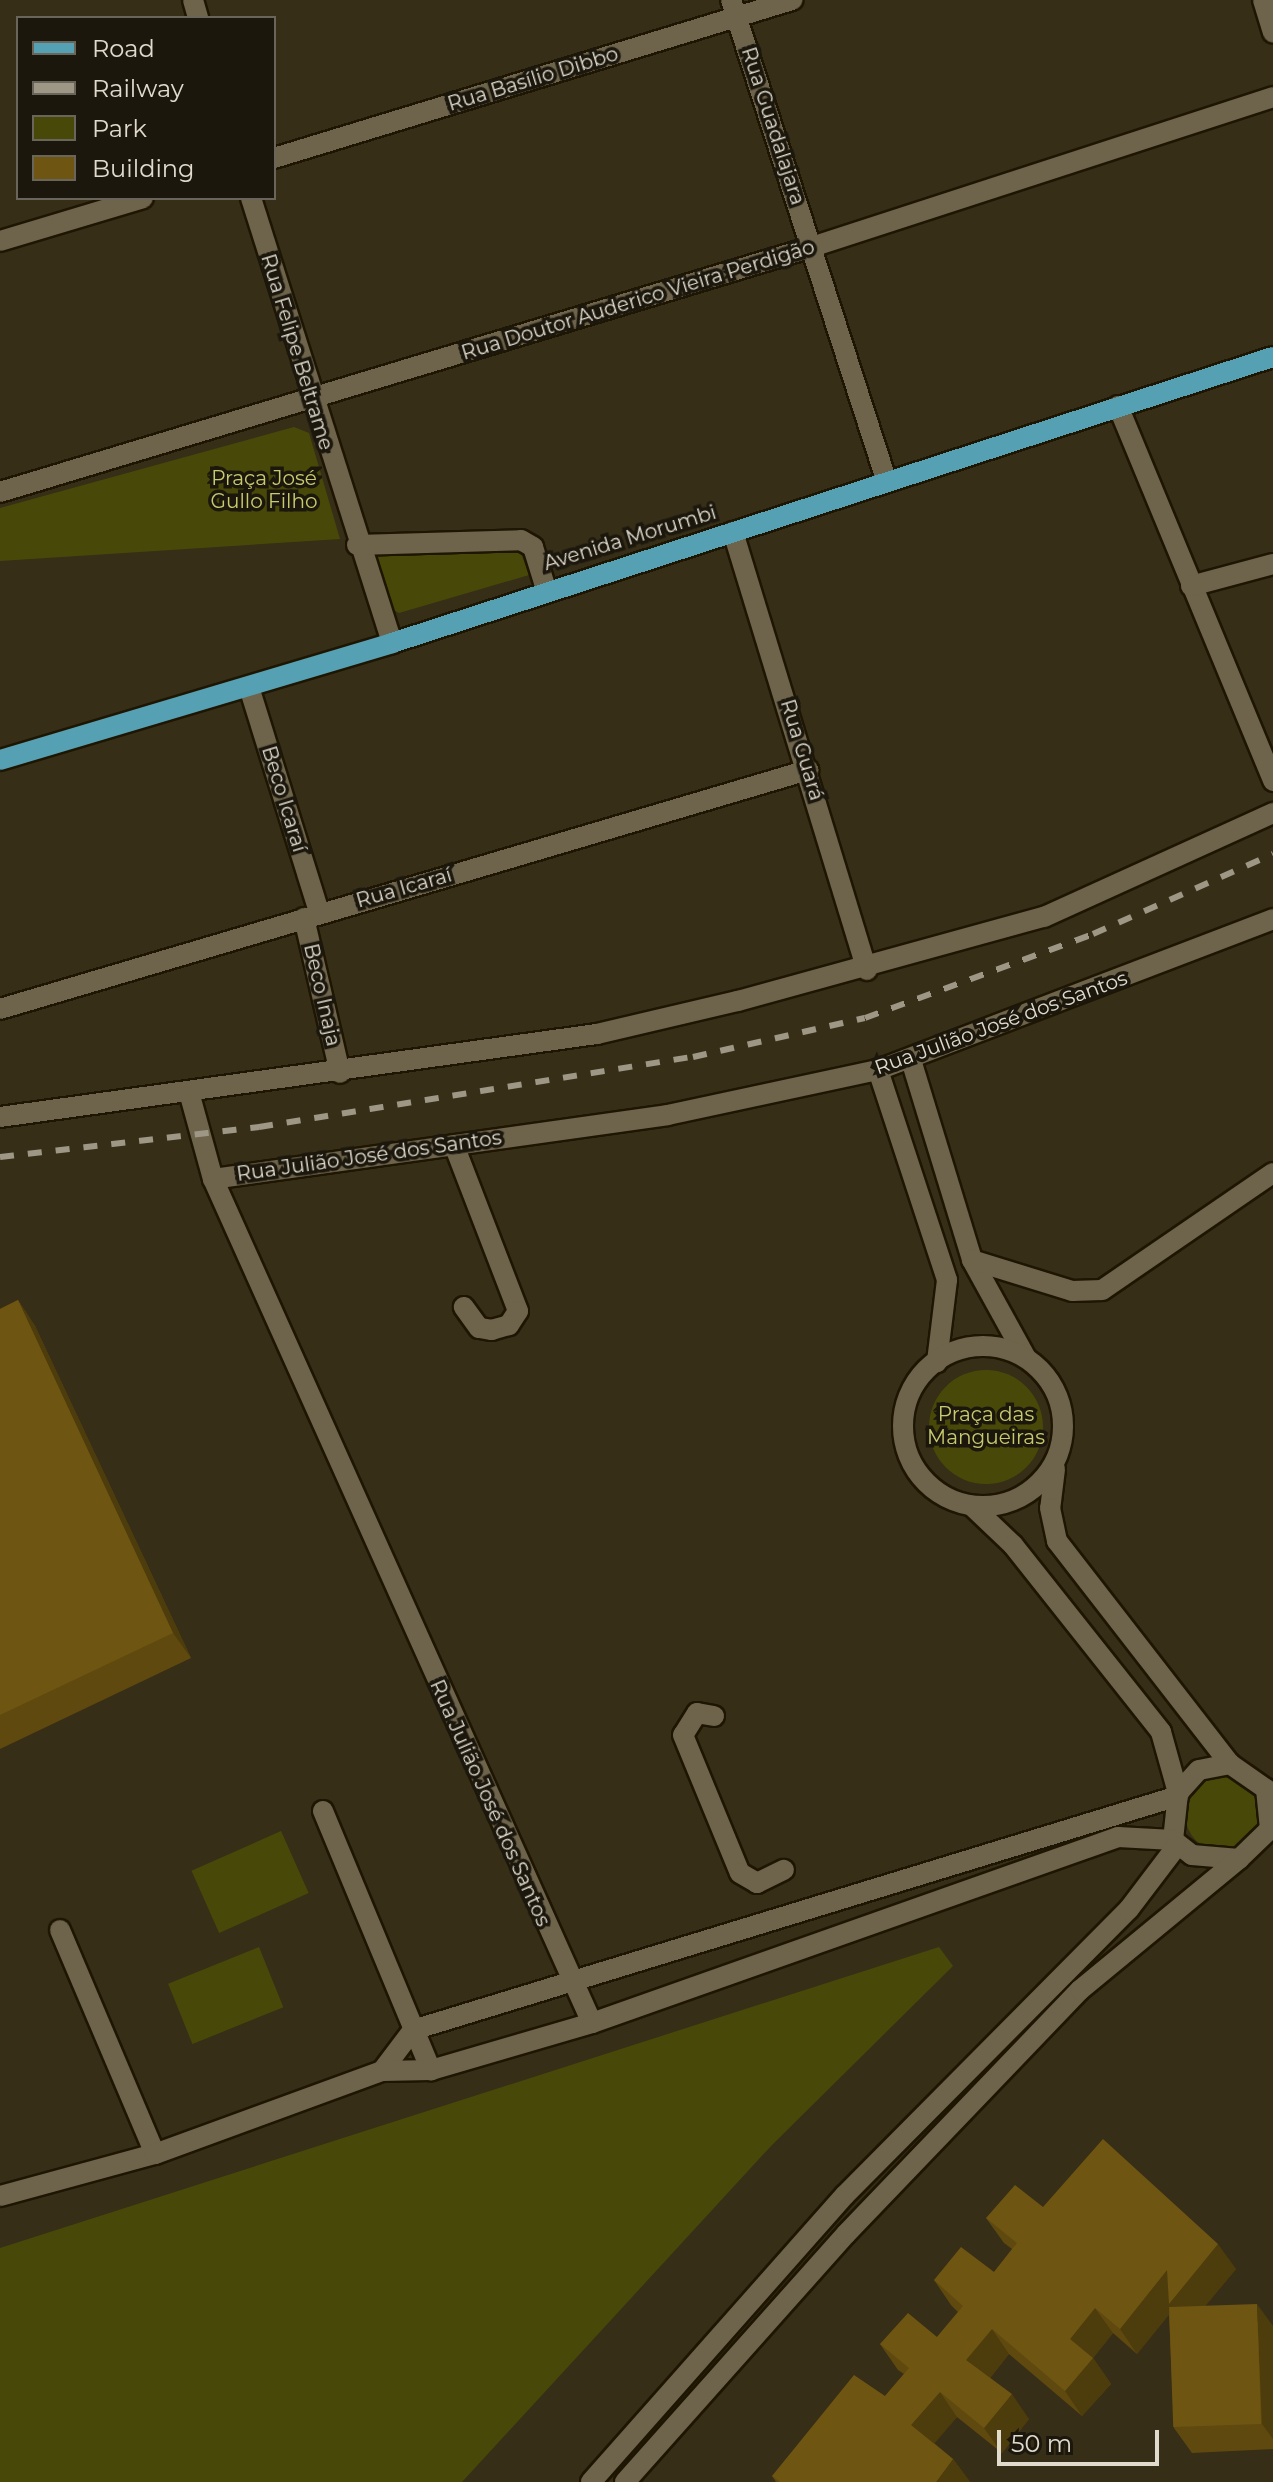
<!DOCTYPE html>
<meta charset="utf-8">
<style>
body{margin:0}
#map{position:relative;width:1273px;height:2482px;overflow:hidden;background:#372e17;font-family:Montserrat,sans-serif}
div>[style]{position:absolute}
.green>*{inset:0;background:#484908;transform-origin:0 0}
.round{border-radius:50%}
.roads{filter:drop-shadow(2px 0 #1e1602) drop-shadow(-2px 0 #1e1602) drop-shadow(0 2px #1e1602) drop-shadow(0 -2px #1e1602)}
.minor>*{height:20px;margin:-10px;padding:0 10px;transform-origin:10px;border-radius:10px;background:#6e634b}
.minor>.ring{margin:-10px;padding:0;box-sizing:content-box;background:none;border:20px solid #6e634b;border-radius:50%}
.major>*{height:20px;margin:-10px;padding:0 10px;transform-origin:10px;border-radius:10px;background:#55a0b3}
.rail>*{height:6px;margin-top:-3px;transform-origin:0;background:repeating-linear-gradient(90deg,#9e9786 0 14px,transparent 0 28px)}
.wall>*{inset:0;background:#5f490f}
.shaded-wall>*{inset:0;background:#4d3c0c}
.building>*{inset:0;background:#6e5511;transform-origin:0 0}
span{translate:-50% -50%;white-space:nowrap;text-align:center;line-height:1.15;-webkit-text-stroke:7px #1b170d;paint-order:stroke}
.street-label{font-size:20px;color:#e1dbce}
.park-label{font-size:20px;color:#c7ca6d}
.legend{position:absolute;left:16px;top:16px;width:260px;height:184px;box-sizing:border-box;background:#1b170d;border:2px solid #6a655a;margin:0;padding:10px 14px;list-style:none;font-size:24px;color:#e1dbce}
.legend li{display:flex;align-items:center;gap:16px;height:40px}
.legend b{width:40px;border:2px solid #6a655a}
.scale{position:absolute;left:997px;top:2430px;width:162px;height:36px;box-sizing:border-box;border:4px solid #e1dbce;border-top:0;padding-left:10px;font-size:24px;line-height:28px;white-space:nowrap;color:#e1dbce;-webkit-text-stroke:6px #1b170d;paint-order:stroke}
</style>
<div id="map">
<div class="green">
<div style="clip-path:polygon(294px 427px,309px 433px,340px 539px,0 561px,0 508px)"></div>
<div style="clip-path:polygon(371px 550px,521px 553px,529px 575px,399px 613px,386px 606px)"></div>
<div class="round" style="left:929px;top:1370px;width:114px;height:114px"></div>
<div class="round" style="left:1185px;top:1777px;width:74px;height:74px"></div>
<div style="left:281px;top:1831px;width:68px;height:98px;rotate:66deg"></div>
<div style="left:259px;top:1947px;width:65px;height:98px;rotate:68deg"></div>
<div style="clip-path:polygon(939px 1947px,953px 1966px,771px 2146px,462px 2482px,0 2482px,0 2248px)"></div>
</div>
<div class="roads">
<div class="minor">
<div style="left:193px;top:0;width:19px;rotate:74deg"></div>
<div style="left:731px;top:0;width:507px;rotate:72.07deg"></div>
<div style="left:1263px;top:0;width:34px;rotate:73deg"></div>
<div style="left:274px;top:158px;width:542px;rotate:-16.96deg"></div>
<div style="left:251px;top:198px;width:467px;rotate:72.4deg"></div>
<div style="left:0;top:241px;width:149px;rotate:-16.7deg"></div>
<div style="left:1118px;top:406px;width:406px;rotate:67.5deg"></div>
<div style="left:0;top:492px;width:848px;rotate:-16.79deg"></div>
<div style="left:812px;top:247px;width:485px;rotate:-18deg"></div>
<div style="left:733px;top:532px;width:458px;rotate:73deg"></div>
<div style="left:357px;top:545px;width:164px;rotate:-1.7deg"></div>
<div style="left:521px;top:540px;width:14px;rotate:30deg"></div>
<div style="left:533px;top:547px;width:44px;rotate:72.8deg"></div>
<div style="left:1191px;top:586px;width:85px;rotate:-15deg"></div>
<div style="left:249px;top:687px;width:236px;rotate:72.7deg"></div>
<div style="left:304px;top:918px;width:159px;rotate:76.9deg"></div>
<div style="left:0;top:1009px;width:843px;rotate:-16.48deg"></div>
<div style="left:911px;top:1060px;width:209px;rotate:73deg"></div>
<div style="left:972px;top:1260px;width:110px;rotate:61.1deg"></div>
<div style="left:878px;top:1070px;width:221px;rotate:71.8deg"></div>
<div style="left:947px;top:1280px;width:83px;rotate:97deg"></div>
<div style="left:189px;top:1092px;width:90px;rotate:74.6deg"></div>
<div style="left:0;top:1117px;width:603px;rotate:-7.92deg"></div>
<div style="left:597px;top:1034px;width:145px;rotate:-13.2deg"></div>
<div style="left:738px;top:1001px;width:317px;rotate:-15.4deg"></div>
<div style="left:1044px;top:917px;width:252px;rotate:-24.4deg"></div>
<div style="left:454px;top:1145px;width:178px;rotate:68.9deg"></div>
<div style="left:518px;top:1311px;width:17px;rotate:123deg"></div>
<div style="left:509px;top:1325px;width:18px;rotate:164deg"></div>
<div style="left:492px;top:1330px;width:13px;rotate:-171deg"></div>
<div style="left:479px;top:1328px;width:26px;rotate:-126deg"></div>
<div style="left:972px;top:1260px;width:105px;rotate:17.2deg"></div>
<div style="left:1072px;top:1291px;width:30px;rotate:-2deg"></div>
<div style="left:1102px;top:1290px;width:207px;rotate:-34.4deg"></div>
<div class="ring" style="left:903px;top:1346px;width:140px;height:140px"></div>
<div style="left:1055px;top:1469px;width:39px;rotate:97deg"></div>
<div style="left:1050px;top:1508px;width:34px;rotate:78deg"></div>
<div style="left:1057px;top:1541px;width:282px;rotate:52.2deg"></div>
<div style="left:972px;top:1506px;width:57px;rotate:43.6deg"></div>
<div style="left:1013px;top:1545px;width:238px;rotate:51.6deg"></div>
<div style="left:1161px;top:1732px;width:63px;rotate:74.4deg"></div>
<div style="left:714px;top:1716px;width:17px;rotate:-170deg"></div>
<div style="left:697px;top:1713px;width:26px;rotate:122deg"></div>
<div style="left:683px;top:1735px;width:149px;rotate:67.6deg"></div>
<div style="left:740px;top:1873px;width:20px;rotate:30deg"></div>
<div style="left:757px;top:1883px;width:30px;rotate:-26deg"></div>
<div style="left:1230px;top:1764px;width:44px;rotate:34.8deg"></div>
<div style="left:1266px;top:1789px;width:40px;rotate:84.3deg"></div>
<div style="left:1270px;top:1829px;width:43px;rotate:135.9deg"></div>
<div style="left:1239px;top:1859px;width:47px;rotate:-175.1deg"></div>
<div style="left:1192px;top:1855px;width:24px;rotate:-142deg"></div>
<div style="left:1173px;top:1840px;width:47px;rotate:-83.9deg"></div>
<div style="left:1178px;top:1793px;width:31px;rotate:-48deg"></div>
<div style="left:1199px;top:1770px;width:32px;rotate:-11deg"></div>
<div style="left:323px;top:1811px;width:281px;rotate:67.4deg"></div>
<div style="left:60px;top:1930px;width:243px;rotate:67deg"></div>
<div style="left:592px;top:2023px;width:925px;rotate:-114.18deg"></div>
<div style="left:213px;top:1179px;width:459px;rotate:-8deg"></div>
<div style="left:668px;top:1115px;width:215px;rotate:-12.1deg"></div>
<div style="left:878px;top:1070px;width:423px;rotate:-20.9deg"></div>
<div style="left:382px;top:2071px;width:51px;rotate:-52.9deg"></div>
<div style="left:413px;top:2030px;width:800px;rotate:-17.01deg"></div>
<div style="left:0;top:2196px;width:161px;rotate:-15.2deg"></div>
<div style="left:155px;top:2154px;width:242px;rotate:-20.1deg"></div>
<div style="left:382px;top:2071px;width:49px;rotate:-1.2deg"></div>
<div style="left:431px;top:2070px;width:168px;rotate:-16.3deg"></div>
<div style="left:592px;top:2023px;width:558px;rotate:-19.47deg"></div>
<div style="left:1118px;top:1837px;width:55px;rotate:3.1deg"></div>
<div style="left:591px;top:2482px;width:383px;rotate:-48.5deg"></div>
<div style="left:845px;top:2195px;width:403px;rotate:-45.2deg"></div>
<div style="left:1129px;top:1909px;width:78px;rotate:-52.8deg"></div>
<div style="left:625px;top:2482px;width:332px;rotate:-48.3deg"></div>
<div style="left:846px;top:2234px;width:338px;rotate:-46.2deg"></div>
<div style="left:1080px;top:1990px;width:206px;rotate:-39.5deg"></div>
</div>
<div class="major">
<div style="left:0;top:760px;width:409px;rotate:-16.6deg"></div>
<div style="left:392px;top:643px;width:926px;rotate:-17.99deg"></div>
</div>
</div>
<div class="rail">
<div style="left:0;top:1157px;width:261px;rotate:-6.6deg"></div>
<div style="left:259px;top:1127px;width:440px;rotate:-9.2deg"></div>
<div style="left:693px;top:1057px;width:176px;rotate:-12.8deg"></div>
<div style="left:865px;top:1018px;width:243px;rotate:-20.2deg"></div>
<div style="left:1093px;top:934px;width:197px;rotate:-24deg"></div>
</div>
<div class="wall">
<div style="clip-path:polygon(18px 1300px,35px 1326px,191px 1658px,0 1749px,0 1309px)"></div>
<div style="clip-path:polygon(1043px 2207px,1236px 2269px,1205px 2306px,1273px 2326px,1273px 2449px,1192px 2453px,1174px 2428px,1169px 2314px,1137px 2354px,1113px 2333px,1093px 2358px,1111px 2384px,1082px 2416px,1009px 2354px,990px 2378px,1029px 2419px,1002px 2453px,957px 2417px,934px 2443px,953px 2459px,970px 2482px,776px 2482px,772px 2476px,885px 2396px,904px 2374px,898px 2370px,880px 2344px,937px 2337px,958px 2312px,951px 2305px,934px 2280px,994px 2272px,1012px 2249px,1004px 2243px,986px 2218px)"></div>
</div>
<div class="shaded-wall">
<div style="clip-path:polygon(18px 1300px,35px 1326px,191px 1658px,173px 1633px)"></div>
<div style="clip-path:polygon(1218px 2244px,1236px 2269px,1186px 2329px,1173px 2310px,1137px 2354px,1120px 2329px,1167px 2270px)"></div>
<div style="clip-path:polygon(1257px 2304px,1273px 2326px,1273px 2439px,1262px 2424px)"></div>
<div style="clip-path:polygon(1095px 2308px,1113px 2333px,1088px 2364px,1070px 2339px)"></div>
<div style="clip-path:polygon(992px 2329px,1009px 2354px,984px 2385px,966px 2360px)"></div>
<div style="clip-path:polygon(1093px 2358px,1111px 2384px,1082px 2416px,1065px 2391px)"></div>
<div style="clip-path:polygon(940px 2392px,957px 2417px,929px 2450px,911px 2425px)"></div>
<div style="clip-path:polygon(1012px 2394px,1029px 2419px,1002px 2453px,984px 2428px)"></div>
<div style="clip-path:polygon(953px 2459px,970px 2482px,936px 2482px)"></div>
</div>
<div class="building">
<div style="clip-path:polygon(18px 1300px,173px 1633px,0 1715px,0 1309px)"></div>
<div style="clip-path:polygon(1103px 2139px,1218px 2244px,1169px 2304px,1167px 2270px,1120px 2329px,1095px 2308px,1070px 2339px,1093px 2358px,1065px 2391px,992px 2329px,966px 2360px,1012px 2394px,984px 2428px,940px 2392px,911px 2425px,953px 2459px,936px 2482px,780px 2482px,772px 2476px,854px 2375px,885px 2396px,909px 2368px,880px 2344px,908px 2313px,937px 2337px,963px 2306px,934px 2280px,961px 2247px,994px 2272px,1017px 2243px,986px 2218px,1015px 2185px,1043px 2207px)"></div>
<div style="left:1257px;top:2304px;width:120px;height:88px;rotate:88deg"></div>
</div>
<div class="street-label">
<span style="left:533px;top:79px;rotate:-17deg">Rua Basílio Dibbo</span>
<span style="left:773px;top:126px;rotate:72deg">Rua Guadalajara</span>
<span style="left:638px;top:300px;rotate:-17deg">Rua Doutor Auderico Vieira Perdigão</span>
<span style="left:297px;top:352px;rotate:73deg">Rua Felipe Beltrame</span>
<span style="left:630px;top:538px;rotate:-17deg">Avenida Morumbi</span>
<span style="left:802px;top:750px;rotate:73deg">Rua Guará</span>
<span style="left:284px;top:799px;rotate:73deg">Beco Icaraí</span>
<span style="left:404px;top:888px;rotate:-16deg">Rua Icaraí</span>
<span style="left:322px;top:995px;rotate:77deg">Beco Inaja</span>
<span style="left:1001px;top:1023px;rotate:-20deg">Rua Julião José dos Santos</span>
<span style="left:369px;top:1156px;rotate:-8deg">Rua Julião José dos Santos</span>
<span style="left:490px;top:1803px;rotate:66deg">Rua Julião José dos Santos</span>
</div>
<div class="park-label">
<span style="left:264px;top:490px">Praça José<br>Gullo Filho</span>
<span style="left:986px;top:1426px">Praça das<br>Mangueiras</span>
</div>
<ul class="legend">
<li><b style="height:10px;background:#55a0b3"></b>Road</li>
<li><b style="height:10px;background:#9e9786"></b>Railway</li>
<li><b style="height:22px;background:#484908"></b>Park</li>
<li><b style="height:22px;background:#6e5511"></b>Building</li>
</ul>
<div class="scale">50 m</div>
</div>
